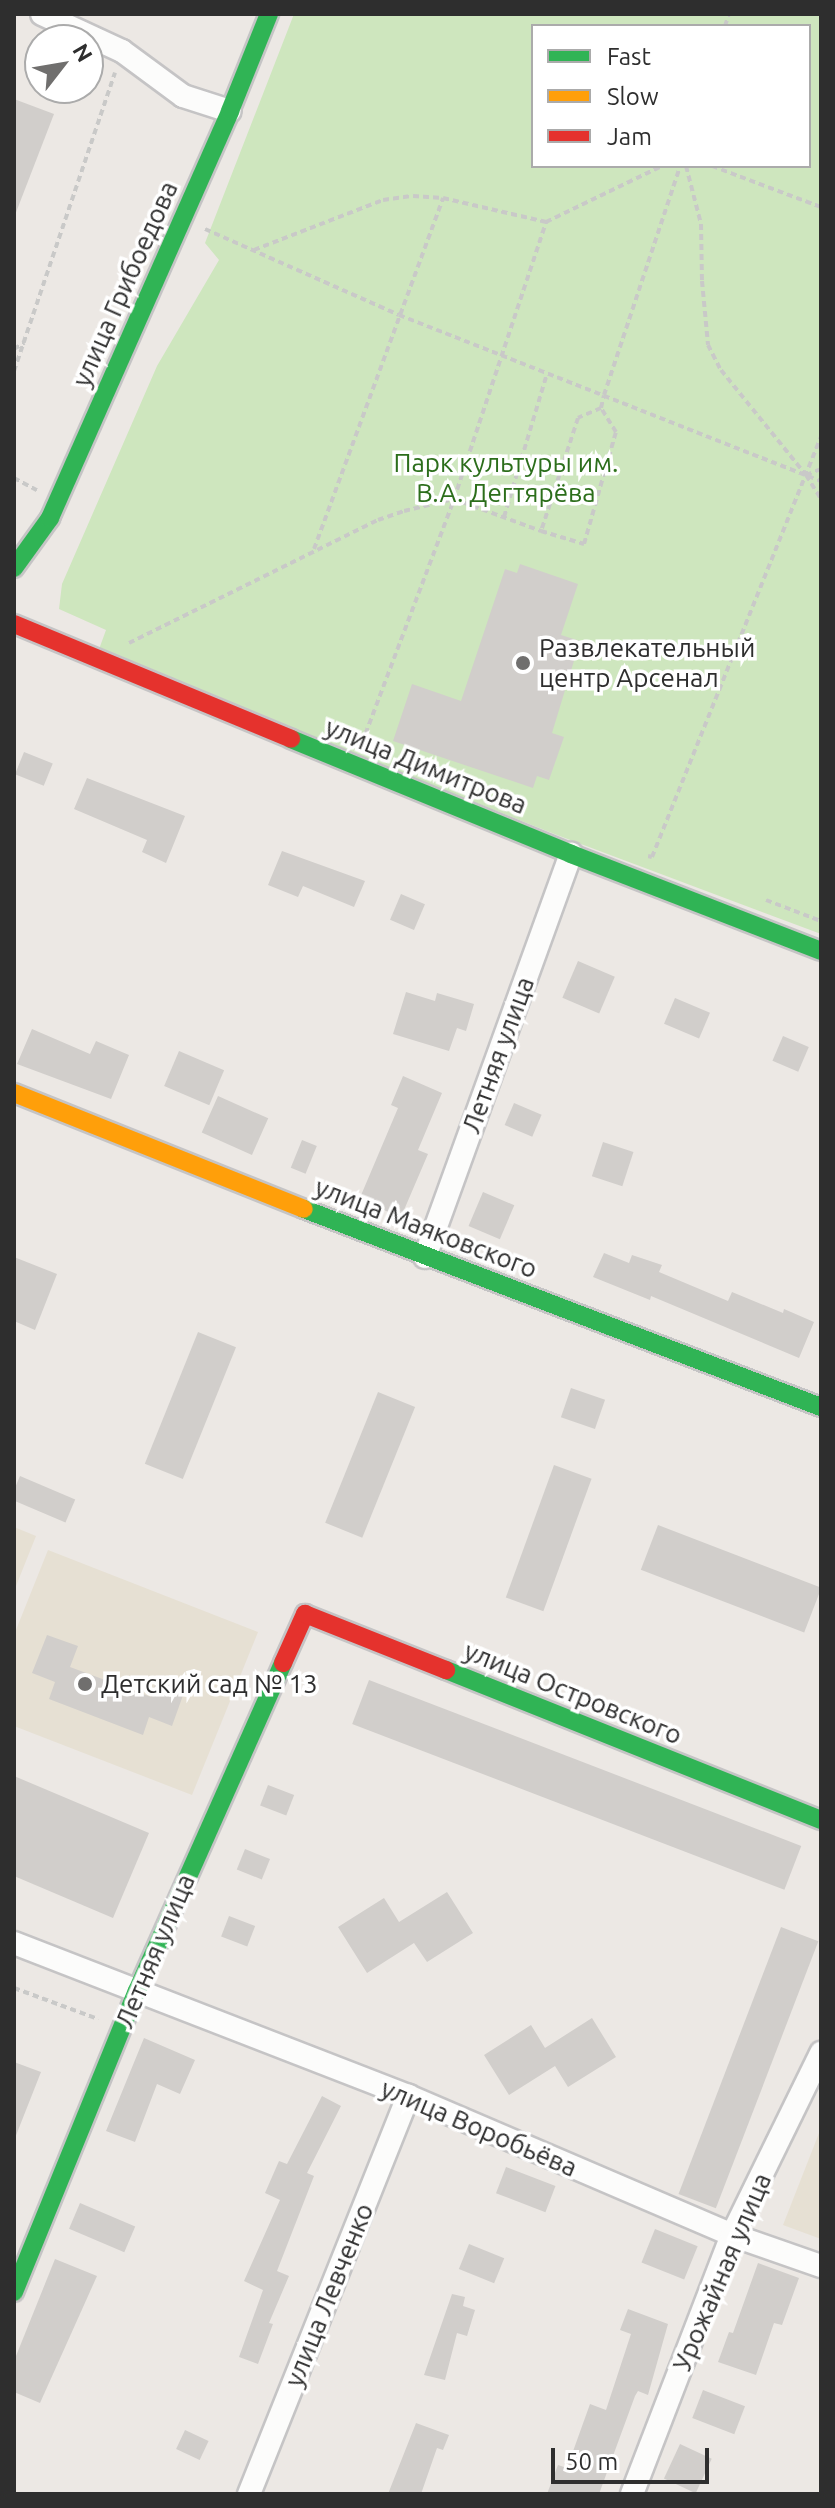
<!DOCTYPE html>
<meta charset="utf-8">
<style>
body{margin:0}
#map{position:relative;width:835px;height:2508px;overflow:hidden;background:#ece8e4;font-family:Ubuntu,sans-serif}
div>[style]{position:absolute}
.education>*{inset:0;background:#e6e0d3}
.green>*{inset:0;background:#cee6be}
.building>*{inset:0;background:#d1cecb;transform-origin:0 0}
.path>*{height:4px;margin-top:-2px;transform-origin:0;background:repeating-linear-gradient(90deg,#c9c9c8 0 6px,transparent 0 10px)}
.roads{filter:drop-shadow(2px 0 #c5c4c5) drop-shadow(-2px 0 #c5c4c5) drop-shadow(0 2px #c5c4c5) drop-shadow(0 -2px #c5c4c5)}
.street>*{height:22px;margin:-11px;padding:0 11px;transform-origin:11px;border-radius:11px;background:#fcfcfb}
.fast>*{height:18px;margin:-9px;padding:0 9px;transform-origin:9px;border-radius:9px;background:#30b455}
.slow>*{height:18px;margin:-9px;padding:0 9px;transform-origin:9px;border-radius:9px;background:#ff9f0a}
.jam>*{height:18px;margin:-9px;padding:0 9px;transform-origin:9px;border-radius:9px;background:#e5322d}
.dots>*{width:22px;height:22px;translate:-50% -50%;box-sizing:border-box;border:4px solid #fff;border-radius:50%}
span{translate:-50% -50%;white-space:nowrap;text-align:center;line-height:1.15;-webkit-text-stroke:7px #fff;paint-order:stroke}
.street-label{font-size:26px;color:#2e2e2e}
.park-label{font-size:26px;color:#2c6e1b}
.poi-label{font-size:26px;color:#2e2e2e}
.left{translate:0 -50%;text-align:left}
.frame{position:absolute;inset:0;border:16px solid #2e2e2e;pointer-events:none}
.legend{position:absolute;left:531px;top:24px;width:280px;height:144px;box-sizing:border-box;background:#fff;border:2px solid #ababab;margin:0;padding:10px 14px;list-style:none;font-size:24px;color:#2e2e2e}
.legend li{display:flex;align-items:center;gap:16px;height:40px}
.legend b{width:40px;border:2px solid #ababab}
.north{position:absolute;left:24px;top:24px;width:80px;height:80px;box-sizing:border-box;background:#fff;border:2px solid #ababab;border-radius:50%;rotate:59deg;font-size:22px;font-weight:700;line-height:32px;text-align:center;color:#2e2e2e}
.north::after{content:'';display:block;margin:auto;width:28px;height:36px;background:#706f6e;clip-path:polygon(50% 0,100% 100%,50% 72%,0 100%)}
.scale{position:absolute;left:551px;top:2448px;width:158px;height:36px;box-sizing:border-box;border:4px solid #2e2e2e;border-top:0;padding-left:10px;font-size:24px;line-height:28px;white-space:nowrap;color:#2e2e2e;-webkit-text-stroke:6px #fff;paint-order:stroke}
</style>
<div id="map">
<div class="education">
<div style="clip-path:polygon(14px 1527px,36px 1536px,14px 1591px)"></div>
<div style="clip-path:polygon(48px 1550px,258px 1632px,192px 1795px,14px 1726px,14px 1635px)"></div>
<div style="clip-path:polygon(821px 2128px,821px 2239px,783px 2225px)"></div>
</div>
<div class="green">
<div style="clip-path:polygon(evenodd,294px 14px,821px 14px,821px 934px,557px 835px,98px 652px,106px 630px,59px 609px,62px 584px,157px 366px,219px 260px,205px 243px,294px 14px,533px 26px,809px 26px,809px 166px,533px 166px,533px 26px)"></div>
</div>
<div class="building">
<div style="clip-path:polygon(14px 99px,54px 114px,15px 215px,14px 215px)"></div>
<div style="clip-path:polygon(520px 564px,578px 584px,561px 635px,580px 641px,552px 733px,564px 737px,549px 780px,537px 776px,533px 788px,393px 741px,412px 684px,461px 701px,505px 569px,517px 573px)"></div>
<div style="left:24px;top:752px;width:31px;height:24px;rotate:22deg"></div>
<div style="clip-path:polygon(87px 778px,185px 816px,166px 863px,142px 852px,147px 840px,74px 809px)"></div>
<div style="clip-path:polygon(282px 851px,365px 881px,354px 907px,303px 886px,298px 897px,268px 885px)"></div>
<div style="left:401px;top:894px;width:26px;height:28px;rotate:23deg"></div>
<div style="left:578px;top:961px;width:40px;height:40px;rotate:23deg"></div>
<div style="clip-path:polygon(406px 992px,435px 1001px,437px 993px,474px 1004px,466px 1031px,457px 1028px,449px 1051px,393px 1034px)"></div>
<div style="left:675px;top:998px;width:38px;height:28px;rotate:23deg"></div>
<div style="clip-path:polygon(32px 1029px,90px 1054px,96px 1041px,129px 1055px,111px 1099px,17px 1064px)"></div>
<div style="left:783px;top:1036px;width:28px;height:27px;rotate:23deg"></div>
<div style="left:179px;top:1051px;width:49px;height:38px;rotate:23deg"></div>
<div style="clip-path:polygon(403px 1076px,442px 1093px,418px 1150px,428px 1154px,401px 1217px,359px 1200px,398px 1108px,391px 1105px)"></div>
<div style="left:218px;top:1096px;width:55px;height:40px;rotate:24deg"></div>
<div style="left:514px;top:1103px;width:30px;height:24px;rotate:23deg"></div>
<div style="left:302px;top:1140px;width:16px;height:30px;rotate:22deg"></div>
<div style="left:603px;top:1142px;width:32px;height:36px;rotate:18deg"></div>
<div style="left:483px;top:1192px;width:34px;height:37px;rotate:23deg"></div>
<div style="clip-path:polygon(604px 1253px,629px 1263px,632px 1255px,662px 1265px,659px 1272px,728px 1301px,732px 1292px,783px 1313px,784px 1309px,814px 1322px,799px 1358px,651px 1296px,650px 1300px,593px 1277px)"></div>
<div style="clip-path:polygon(14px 1257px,57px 1274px,35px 1330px,14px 1321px)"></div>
<div style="left:198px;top:1332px;width:41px;height:142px;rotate:22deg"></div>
<div style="left:571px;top:1388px;width:36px;height:31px;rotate:19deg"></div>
<div style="left:378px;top:1392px;width:40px;height:141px;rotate:22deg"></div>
<div style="left:554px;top:1465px;width:40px;height:141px;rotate:20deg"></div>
<div style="left:20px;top:1476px;width:60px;height:25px;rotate:23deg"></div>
<div style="left:658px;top:1525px;width:175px;height:48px;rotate:21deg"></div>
<div style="clip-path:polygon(47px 1635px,78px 1646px,70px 1667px,151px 1697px,158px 1676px,186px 1687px,172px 1726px,149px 1717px,143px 1735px,49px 1699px,55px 1682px,32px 1673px)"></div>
<div style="left:369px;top:1680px;width:463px;height:47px;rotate:21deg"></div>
<div style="clip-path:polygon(14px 1776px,149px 1833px,113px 1918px,14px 1876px)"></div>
<div style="left:268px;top:1785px;width:28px;height:22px;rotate:21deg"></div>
<div style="left:245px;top:1849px;width:27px;height:22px;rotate:22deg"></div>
<div style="clip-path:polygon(447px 1892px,473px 1933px,427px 1962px,414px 1943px,367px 1973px,338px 1927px,384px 1898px,399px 1922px)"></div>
<div style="left:229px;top:1916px;width:28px;height:22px;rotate:21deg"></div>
<div style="left:781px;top:1927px;width:40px;height:286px;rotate:21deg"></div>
<div style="clip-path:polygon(592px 2018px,616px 2057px,568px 2087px,555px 2066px,509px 2095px,484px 2055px,531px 2025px,545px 2048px)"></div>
<div style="clip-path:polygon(144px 2038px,195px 2060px,180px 2094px,157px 2084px,135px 2142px,106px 2131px)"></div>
<div style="clip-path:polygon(14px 2062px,41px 2072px,15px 2138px,14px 2138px)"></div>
<div style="clip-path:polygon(322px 2096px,341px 2106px,307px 2173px,314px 2176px,277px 2271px,289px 2276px,269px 2323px,273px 2324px,258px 2364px,239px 2357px,263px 2290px,244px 2281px,280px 2200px,265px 2193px,279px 2161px,287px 2164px)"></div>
<div style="left:506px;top:2167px;width:53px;height:28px;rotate:21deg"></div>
<div style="left:80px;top:2203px;width:60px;height:28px;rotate:23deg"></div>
<div style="left:655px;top:2229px;width:46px;height:36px;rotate:22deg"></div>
<div style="left:469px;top:2244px;width:38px;height:27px;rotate:22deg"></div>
<div style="clip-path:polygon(55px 2259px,97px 2276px,40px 2403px,14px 2392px,14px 2361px)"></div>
<div style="clip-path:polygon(758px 2263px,799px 2278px,782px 2325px,774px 2323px,756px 2375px,718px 2362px,729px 2332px,733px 2333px)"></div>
<div style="clip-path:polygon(452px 2294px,465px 2297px,463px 2306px,475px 2310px,467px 2336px,457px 2333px,445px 2380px,424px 2375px)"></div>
<div style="clip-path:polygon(628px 2309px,668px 2324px,648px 2395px,638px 2391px,635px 2396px,599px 2494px,547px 2494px,558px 2465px,567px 2468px,590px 2404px,606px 2410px,631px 2334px,620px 2330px)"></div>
<div style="left:703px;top:2390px;width:45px;height:30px;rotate:21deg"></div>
<div style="clip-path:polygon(416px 2423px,449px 2435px,443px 2450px,437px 2448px,421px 2494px,388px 2494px)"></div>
<div style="left:185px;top:2430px;width:26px;height:21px;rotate:25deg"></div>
<div style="left:680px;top:2444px;width:35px;height:38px;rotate:25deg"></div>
</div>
<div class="path">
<div style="left:725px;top:26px;width:13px;rotate:-72deg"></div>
<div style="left:686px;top:166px;width:60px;rotate:75.5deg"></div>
<div style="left:701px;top:224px;width:57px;rotate:89deg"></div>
<div style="left:702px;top:281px;width:64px;rotate:84.6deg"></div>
<div style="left:708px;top:345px;width:28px;rotate:63deg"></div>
<div style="left:721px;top:370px;width:135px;rotate:51deg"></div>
<div style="left:806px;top:475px;width:28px;rotate:58deg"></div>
<div style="left:712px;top:166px;width:116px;rotate:20.6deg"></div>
<div style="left:205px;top:229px;width:212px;rotate:23.9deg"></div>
<div style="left:399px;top:315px;width:437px;rotate:21.5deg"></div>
<div style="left:806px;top:475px;width:16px;rotate:-22deg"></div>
<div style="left:254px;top:250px;width:138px;rotate:-21.2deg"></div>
<div style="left:383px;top:200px;width:30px;rotate:-8deg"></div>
<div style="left:413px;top:196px;width:30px;rotate:4deg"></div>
<div style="left:443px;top:198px;width:106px;rotate:13.1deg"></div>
<div style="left:546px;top:222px;width:129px;rotate:-25.8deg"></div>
<div style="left:14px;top:349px;width:12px;rotate:-31deg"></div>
<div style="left:14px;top:371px;width:315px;rotate:-71.3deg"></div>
<div style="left:601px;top:408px;width:25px;rotate:157deg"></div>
<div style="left:578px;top:418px;width:119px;rotate:108.1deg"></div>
<div style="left:541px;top:531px;width:45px;rotate:16.8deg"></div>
<div style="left:584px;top:544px;width:116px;rotate:-74.1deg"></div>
<div style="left:616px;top:432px;width:28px;rotate:-122deg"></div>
<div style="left:601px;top:408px;width:13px;rotate:-77deg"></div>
<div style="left:604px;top:395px;width:241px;rotate:-71.6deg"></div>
<div style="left:808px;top:476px;width:14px;rotate:21deg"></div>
<div style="left:14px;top:478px;width:26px;rotate:28deg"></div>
<div style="left:504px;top:517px;width:149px;rotate:-73.3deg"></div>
<div style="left:314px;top:549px;width:374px;rotate:-69.8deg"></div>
<div style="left:129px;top:643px;width:278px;rotate:-26.3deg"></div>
<div style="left:378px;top:520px;width:28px;rotate:-19deg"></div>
<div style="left:404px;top:511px;width:51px;rotate:-13.5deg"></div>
<div style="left:454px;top:499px;width:93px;rotate:20.2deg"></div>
<div style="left:362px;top:743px;width:261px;rotate:-69.3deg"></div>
<div style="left:454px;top:499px;width:292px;rotate:-71.6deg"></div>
<div style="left:648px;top:856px;width:4px;rotate:14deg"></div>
<div style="left:652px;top:857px;width:454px;rotate:-68.1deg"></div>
<div style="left:766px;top:900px;width:59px;rotate:20.9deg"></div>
<div style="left:14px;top:1988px;width:90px;rotate:20.3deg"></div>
</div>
<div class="roads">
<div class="street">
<div style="left:42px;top:14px;width:88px;rotate:24.8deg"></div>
<div style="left:122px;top:51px;width:76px;rotate:36.4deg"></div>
<div style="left:183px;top:96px;width:49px;rotate:17.7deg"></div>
<div style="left:425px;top:1257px;width:429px;rotate:-70.1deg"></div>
<div style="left:14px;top:1943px;width:423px;rotate:21.2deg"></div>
<div style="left:408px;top:2096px;width:353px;rotate:23.2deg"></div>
<div style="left:732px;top:2235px;width:94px;rotate:19.2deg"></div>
<div style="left:249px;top:2494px;width:429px;rotate:-68.2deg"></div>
<div style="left:632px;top:2494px;width:278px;rotate:-68.9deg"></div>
<div style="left:732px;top:2235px;width:203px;rotate:-63.9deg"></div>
</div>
<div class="fast">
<div style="left:14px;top:568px;width:62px;rotate:-54.2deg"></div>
<div style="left:50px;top:518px;width:445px;rotate:-66.1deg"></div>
<div style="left:230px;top:111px;width:105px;rotate:-68.1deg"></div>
<div style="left:291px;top:739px;width:303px;rotate:22.3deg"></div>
<div style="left:571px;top:854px;width:268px;rotate:21.2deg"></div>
<div style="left:304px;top:1209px;width:554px;rotate:20.96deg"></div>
<div style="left:446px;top:1670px;width:404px;rotate:21.8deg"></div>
<div style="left:14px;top:2292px;width:325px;rotate:-67.8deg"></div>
<div style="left:137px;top:1991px;width:359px;rotate:-66deg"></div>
</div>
<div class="slow">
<div style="left:14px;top:1093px;width:312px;rotate:21.8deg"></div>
</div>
<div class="jam">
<div style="left:14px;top:624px;width:300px;rotate:22.5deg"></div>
<div style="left:283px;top:1663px;width:54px;rotate:-65.8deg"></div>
<div style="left:305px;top:1614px;width:152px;rotate:21.7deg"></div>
</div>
</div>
<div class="dots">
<div style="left:523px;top:663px;background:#706f6e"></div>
<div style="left:85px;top:1684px;background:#706f6e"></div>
</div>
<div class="street-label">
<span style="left:125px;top:284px;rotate:-66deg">улица Грибоедова</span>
<span style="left:426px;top:766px;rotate:22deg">улица Димитрова</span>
<span style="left:498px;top:1055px;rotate:-70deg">Летняя улица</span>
<span style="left:426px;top:1228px;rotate:21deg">улица Маяковского</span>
<span style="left:573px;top:1693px;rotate:22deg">улица Островского</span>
<span style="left:155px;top:1951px;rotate:-67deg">Летняя улица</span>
<span style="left:479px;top:2128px;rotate:23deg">улица Воробьёва</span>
<span style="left:722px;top:2272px;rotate:-67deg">Урожайная улица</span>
<span style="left:329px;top:2295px;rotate:-68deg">улица Левченко</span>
</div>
<div class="park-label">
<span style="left:506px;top:478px">Парк культуры им.<br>В.А. Дегтярёва</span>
</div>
<div class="poi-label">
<span class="left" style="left:539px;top:663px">Развлекательный<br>центр Арсенал</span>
<span class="left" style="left:101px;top:1684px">Детский сад № 13</span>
</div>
<div class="frame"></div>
<ul class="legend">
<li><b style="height:10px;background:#30b455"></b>Fast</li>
<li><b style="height:10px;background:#ff9f0a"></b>Slow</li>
<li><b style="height:10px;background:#e5322d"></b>Jam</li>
</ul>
<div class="north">N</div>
<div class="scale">50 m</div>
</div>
